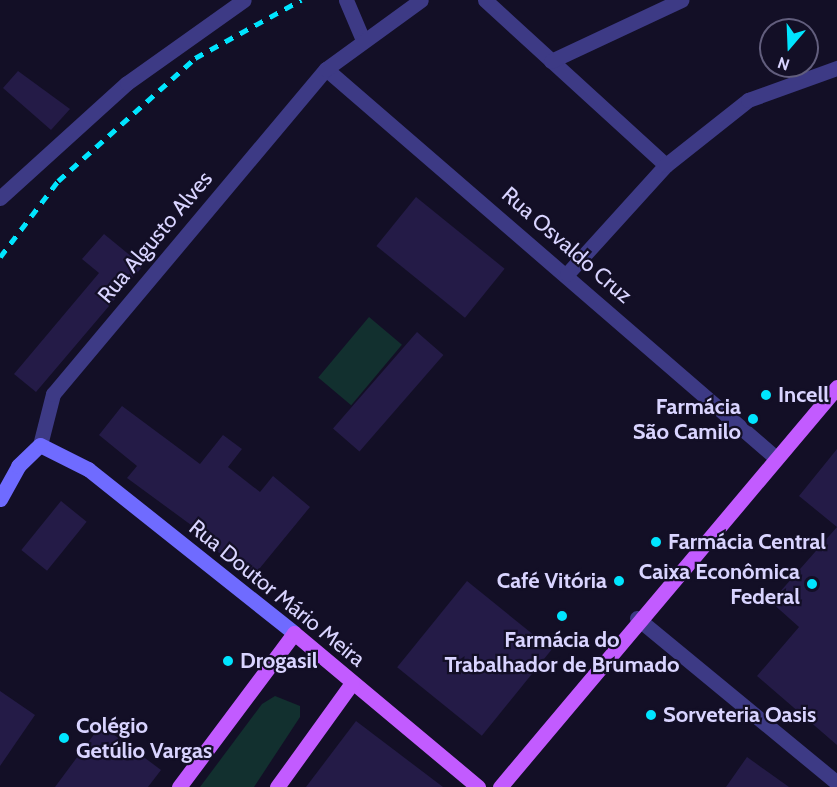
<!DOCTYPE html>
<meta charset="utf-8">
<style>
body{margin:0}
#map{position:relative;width:837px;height:787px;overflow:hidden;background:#130f26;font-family:Cabin,sans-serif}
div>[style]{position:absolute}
.green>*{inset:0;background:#12302f;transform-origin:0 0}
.building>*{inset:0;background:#241b47;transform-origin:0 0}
.minor>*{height:15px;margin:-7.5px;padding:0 7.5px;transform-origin:7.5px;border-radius:7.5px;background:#3d3a85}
.tertiary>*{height:15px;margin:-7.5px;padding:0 7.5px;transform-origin:7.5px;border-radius:7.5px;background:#3d3a85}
.secondary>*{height:15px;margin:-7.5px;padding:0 7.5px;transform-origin:7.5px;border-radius:7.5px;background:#6f6bff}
.primary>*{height:15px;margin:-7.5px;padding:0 7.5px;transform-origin:7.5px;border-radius:7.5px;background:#c25bff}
.rail>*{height:4.5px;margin-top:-2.25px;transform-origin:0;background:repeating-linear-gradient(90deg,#00e5ff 0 9px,transparent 0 17px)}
.dots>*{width:16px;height:16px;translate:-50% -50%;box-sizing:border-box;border:3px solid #130f26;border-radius:50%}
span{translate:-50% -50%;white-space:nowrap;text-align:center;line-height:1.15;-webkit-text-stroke:4.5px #130f26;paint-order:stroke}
.street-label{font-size:22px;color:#d9d4ff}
.poi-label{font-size:22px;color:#d9d4ff;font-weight:700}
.left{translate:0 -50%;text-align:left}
.right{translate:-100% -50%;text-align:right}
.north{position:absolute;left:759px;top:18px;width:60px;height:60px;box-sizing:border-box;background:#130f26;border:2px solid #625e7d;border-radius:50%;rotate:199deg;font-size:16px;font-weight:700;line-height:24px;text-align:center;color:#d9d4ff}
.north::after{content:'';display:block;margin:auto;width:21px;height:27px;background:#00e5ff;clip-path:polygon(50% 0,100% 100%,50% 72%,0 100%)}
</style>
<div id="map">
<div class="green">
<div style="left:369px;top:317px;width:43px;height:79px;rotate:40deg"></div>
<div style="clip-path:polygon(275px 696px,300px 706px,300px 717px,254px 787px,200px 787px,262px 704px)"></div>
</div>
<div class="building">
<div style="clip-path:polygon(18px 71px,70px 109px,51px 130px,3px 88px)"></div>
<div style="left:416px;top:197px;width:114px;height:63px;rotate:39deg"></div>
<div style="clip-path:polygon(104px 234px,143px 266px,36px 392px,14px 374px,99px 273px,82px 259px)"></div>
<div style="left:417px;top:332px;width:35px;height:128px;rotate:41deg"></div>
<div style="clip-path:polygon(122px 406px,200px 464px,223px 435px,242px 449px,228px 467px,260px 492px,273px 476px,310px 507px,251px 579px,213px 548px,217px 544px,127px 478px,137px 466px,99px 435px)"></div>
<div style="clip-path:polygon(837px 449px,837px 745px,757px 676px,799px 627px,771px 602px,837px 527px,799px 496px)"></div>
<div style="left:61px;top:501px;width:33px;height:63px;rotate:39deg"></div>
<div style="left:467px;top:581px;width:109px;height:111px;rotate:39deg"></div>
<div style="clip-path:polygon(0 691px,35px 715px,0 766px)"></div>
<div style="clip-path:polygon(356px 721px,443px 787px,306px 787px)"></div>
<div style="clip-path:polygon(101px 725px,161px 770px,148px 787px,55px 787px)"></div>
<div style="clip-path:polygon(747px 757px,789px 787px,726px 787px)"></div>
</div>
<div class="minor">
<div style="left:346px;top:0;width:43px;rotate:67deg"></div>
<div style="left:485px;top:0;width:245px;rotate:42.4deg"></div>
<div style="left:551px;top:61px;width:144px;rotate:-25.1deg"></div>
<div style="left:326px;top:69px;width:595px;rotate:40.84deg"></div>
<div style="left:0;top:198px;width:171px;rotate:-42.2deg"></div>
<div style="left:127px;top:83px;width:143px;rotate:-35.4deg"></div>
<div style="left:567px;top:274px;width:147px;rotate:-47.8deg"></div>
<div style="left:666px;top:165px;width:105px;rotate:-38.4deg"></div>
<div style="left:748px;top:100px;width:95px;rotate:-19.8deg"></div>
<div style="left:40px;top:445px;width:53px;rotate:-75.7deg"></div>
<div style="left:53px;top:394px;width:424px;rotate:-50deg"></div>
<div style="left:326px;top:69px;width:117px;rotate:-36deg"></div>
</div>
<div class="tertiary">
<div style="left:637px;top:618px;width:259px;rotate:39.5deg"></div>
</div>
<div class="secondary">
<div style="left:0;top:499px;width:38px;rotate:-61deg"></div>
<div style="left:18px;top:466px;width:30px;rotate:-44deg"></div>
<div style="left:40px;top:445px;width:54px;rotate:26.6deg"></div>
<div style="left:88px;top:469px;width:263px;rotate:38.5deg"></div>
</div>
<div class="primary">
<div style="left:179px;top:787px;width:192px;rotate:-53.2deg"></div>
<div style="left:294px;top:633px;width:240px;rotate:39.9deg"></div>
<div style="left:277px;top:787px;width:128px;rotate:-54.2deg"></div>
<div style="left:500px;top:787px;width:523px;rotate:-49.89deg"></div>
</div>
<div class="rail">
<div style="left:0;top:257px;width:96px;rotate:-52.7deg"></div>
<div style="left:58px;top:181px;width:184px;rotate:-41.9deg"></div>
<div style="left:195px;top:58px;width:121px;rotate:-28.7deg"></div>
</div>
<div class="dots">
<div style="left:766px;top:395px;background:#00e5ff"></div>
<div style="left:753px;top:419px;background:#00e5ff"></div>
<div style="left:656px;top:542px;background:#00e5ff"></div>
<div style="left:619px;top:581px;background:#00e5ff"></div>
<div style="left:812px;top:584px;background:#00e5ff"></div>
<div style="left:562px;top:616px;background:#00e5ff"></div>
<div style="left:228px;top:661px;background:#00e5ff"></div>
<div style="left:651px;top:715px;background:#00e5ff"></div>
<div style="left:64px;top:738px;background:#00e5ff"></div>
</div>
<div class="street-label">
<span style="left:155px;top:237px;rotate:-50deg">Rua Algusto Alves</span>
<span style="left:567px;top:245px;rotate:41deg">Rua Osvaldo Cruz</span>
<span style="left:277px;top:593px;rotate:39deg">Rua Doutor Mário Meira</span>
</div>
<div class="poi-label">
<span class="left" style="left:778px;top:395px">Incell</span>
<span class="right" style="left:741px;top:419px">Farmácia<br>São Camilo</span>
<span class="left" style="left:668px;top:542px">Farmácia Central</span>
<span class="right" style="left:800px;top:584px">Caixa Econômica<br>Federal</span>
<span class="right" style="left:607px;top:581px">Café Vitória</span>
<span style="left:562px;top:652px">Farmácia do<br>Trabalhador de Brumado</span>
<span class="left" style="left:240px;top:661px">Drogasil</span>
<span class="left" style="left:663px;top:715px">Sorveteria Oasis</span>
<span class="left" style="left:76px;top:738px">Colégio<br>Getúlio Vargas</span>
</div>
<div class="north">N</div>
</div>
